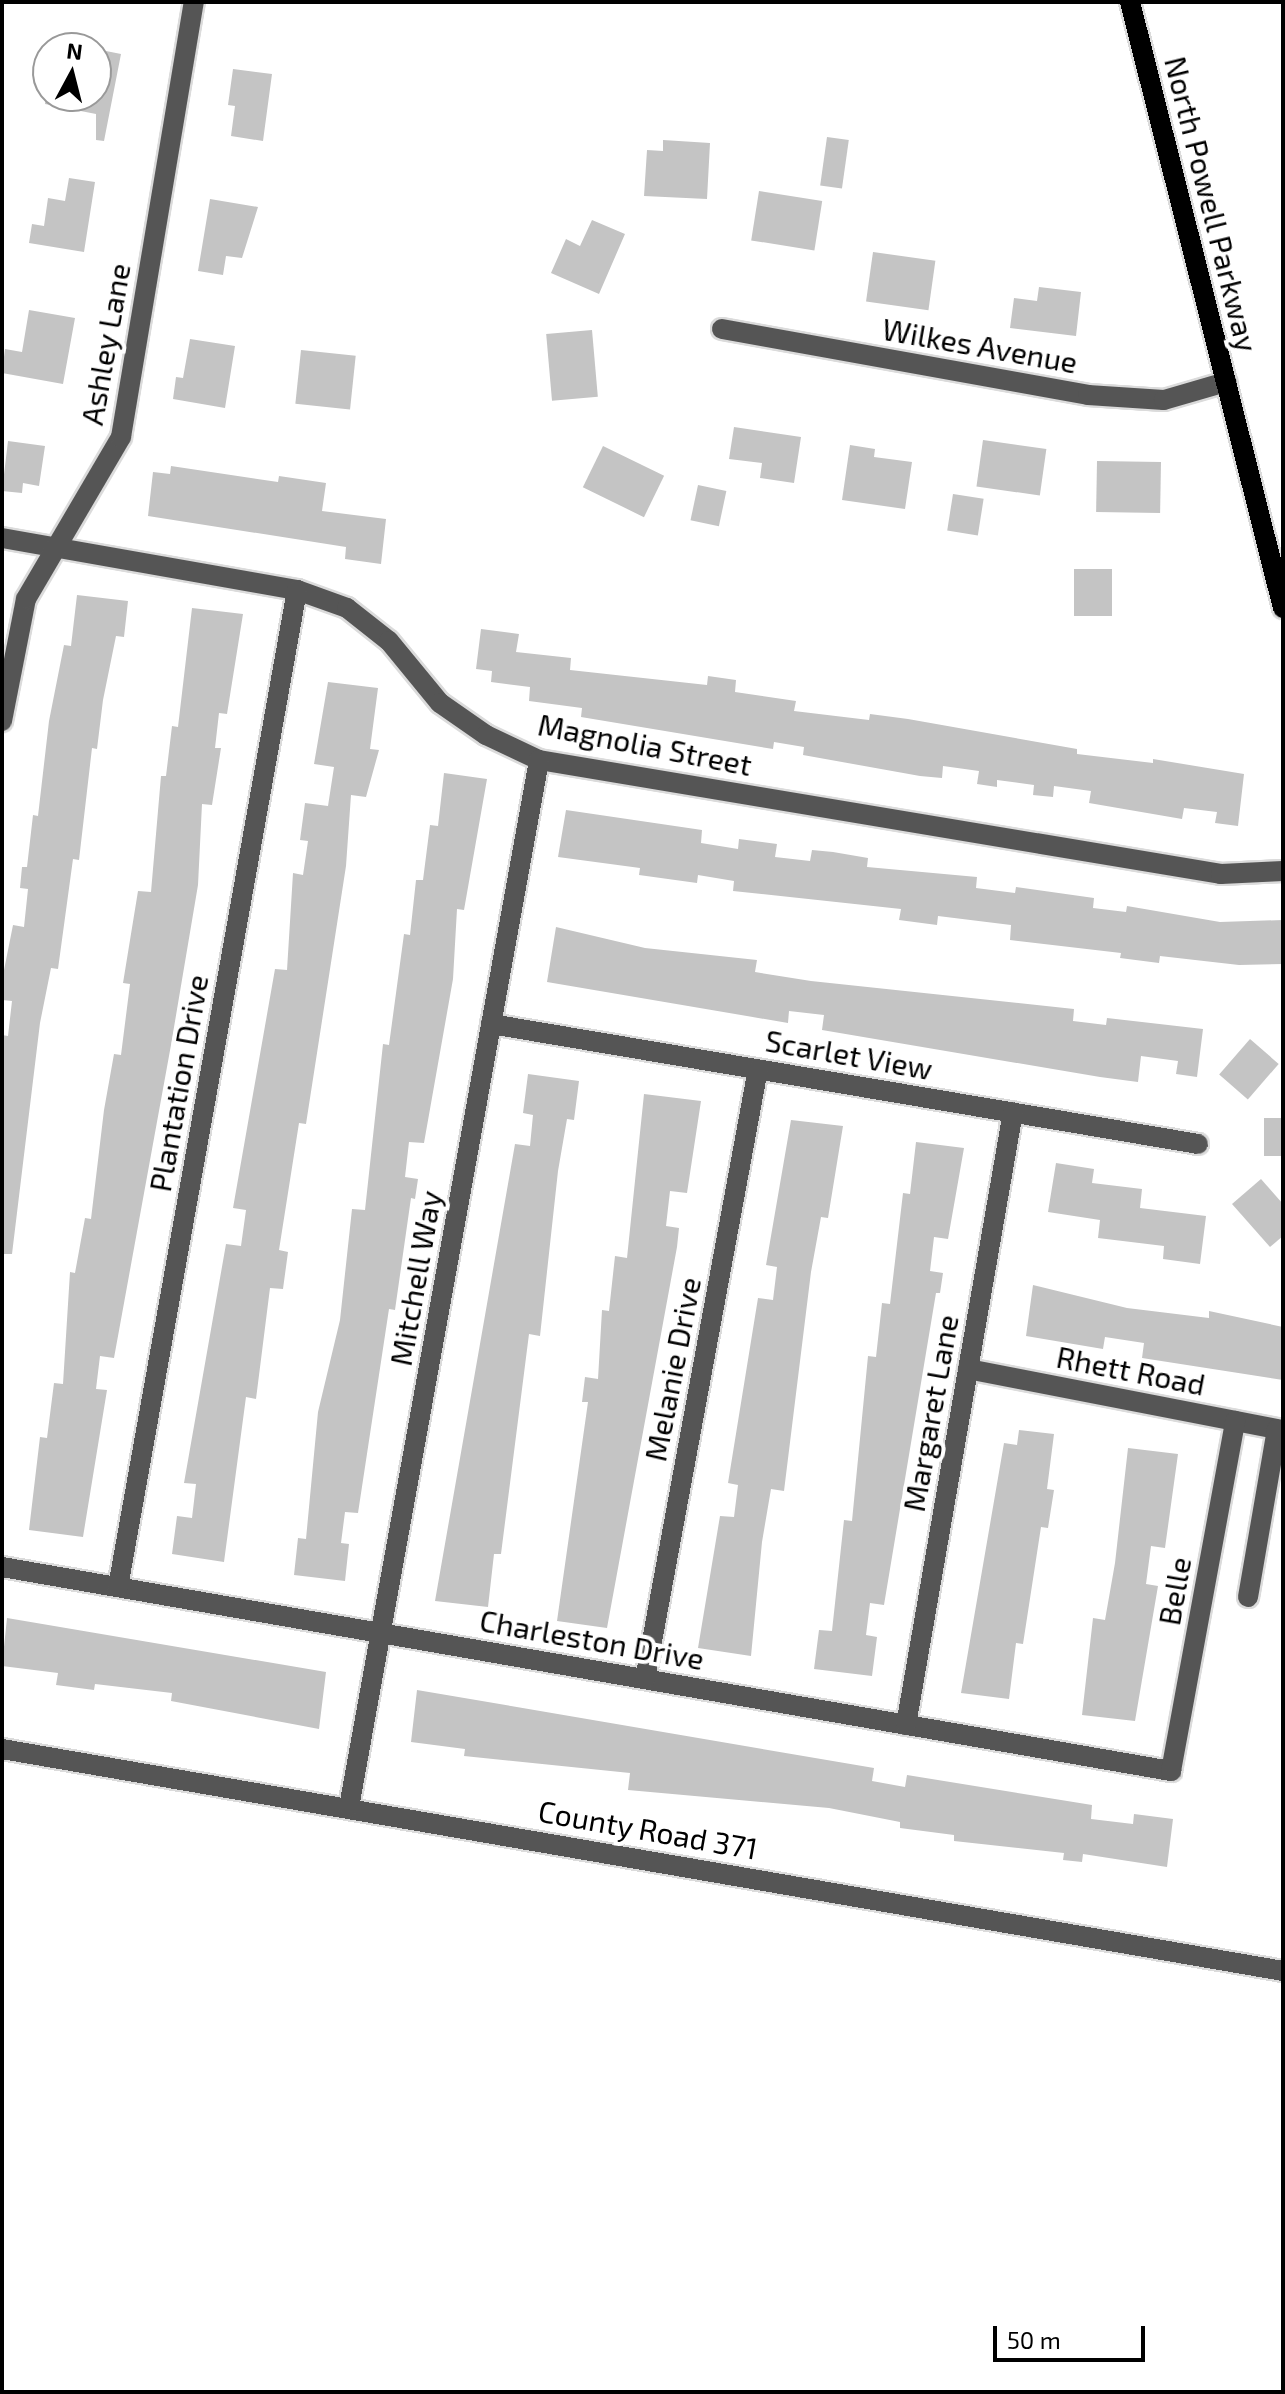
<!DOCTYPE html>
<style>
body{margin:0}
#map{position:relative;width:1285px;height:2394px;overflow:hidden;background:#fff;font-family:"Exo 2",sans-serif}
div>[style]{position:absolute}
.building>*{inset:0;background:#c4c4c4;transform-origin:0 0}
.roads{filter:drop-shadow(2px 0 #dbdbdb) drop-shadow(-2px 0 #dbdbdb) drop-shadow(0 2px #dbdbdb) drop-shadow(0 -2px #dbdbdb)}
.minor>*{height:20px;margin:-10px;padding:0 10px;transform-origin:10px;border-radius:10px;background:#555}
.major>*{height:20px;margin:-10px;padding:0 10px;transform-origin:10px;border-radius:10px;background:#000}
span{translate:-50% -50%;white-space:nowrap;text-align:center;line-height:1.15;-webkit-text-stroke:8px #fff;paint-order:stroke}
.street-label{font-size:30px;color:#000}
.frame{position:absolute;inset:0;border:4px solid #000;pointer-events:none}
.north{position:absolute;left:32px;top:32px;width:80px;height:80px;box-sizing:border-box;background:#fff;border:2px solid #999;border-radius:50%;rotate:7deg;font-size:22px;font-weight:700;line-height:32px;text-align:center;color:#000}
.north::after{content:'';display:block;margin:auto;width:28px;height:36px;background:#000;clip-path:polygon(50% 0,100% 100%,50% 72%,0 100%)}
.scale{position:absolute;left:993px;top:2326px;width:152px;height:36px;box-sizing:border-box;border:4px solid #000;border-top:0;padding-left:10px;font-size:24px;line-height:28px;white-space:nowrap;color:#000;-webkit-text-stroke:6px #fff;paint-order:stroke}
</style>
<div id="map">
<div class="building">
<div style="clip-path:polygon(96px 49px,121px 54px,104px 141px,96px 140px,96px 114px,45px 104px,46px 96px,96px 96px)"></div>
<div style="clip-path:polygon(233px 69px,272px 74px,263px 141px,231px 136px,235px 106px,228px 105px)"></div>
<div style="left:827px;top:137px;width:22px;height:49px;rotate:8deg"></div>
<div style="clip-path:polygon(663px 140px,710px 143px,707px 199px,644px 196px,647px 150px,663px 151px)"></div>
<div style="clip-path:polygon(69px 178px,95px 182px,84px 252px,29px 243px,32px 224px,44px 226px,48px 198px,65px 201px)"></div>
<div style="left:759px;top:191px;width:64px;height:50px;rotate:9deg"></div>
<div style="clip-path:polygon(210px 199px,258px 207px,242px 258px,226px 256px,223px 275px,198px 271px)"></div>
<div style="clip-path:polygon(592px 220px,625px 234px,599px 294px,551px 273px,566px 239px,580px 246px)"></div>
<div style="left:873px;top:252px;width:63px;height:50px;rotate:8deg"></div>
<div style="clip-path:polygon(1039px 287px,1081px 292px,1076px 336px,1010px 328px,1014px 298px,1037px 301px)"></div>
<div style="clip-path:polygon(29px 310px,75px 318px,63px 384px,2px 373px,5px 349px,22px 352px)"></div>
<div style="left:592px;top:330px;width:67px;height:46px;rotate:85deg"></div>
<div style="clip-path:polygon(190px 339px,235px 346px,225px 408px,173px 399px,176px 377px,183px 378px)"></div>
<div style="left:301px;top:350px;width:55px;height:54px;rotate:6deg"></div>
<div style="clip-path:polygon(734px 427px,801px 437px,794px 483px,760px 478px,762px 463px,729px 459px)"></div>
<div style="left:983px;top:440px;width:64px;height:47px;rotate:8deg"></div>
<div style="clip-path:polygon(8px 441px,45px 446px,39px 486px,23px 483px,22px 493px,2px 491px)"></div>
<div style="clip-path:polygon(850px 445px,875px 449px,874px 457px,912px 462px,905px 509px,842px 500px)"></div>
<div style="left:603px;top:446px;width:68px;height:46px;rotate:26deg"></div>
<div style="left:1097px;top:461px;width:64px;height:51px;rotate:1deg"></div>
<div style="clip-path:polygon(171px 466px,278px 482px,279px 476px,326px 483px,322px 511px,386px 519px,381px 564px,345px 559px,346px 547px,148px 516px,153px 472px,170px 474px)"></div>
<div style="left:698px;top:485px;width:29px;height:36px;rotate:12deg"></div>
<div style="left:953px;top:494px;width:31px;height:37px;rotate:9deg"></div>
<div style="left:1074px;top:569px;width:38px;height:47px"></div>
<div style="clip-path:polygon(77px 595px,128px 601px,124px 637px,116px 636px,103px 700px,97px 749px,92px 748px,79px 860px,73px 859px,58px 969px,51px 968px,40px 1023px,12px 1254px,2px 1254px,2px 1035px,8px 1036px,12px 1001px,2px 1000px,2px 980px,13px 925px,24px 927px,28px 889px,20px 888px,22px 867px,27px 867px,33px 815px,38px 816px,49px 721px,64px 645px,71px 646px)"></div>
<div style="clip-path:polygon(192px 608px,243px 614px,227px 714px,219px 713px,215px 748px,221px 748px,212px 805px,202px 804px,198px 885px,171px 1045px,114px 1358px,100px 1356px,96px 1389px,107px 1390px,83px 1537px,29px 1530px,40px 1437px,47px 1438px,54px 1383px,63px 1384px,70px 1272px,75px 1273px,85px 1218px,91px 1219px,104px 1110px,114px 1054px,121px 1055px,130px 984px,123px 983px,138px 891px,151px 892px,161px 776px,166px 776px,172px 726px,178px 727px)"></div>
<div style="clip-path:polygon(481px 629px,519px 634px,516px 652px,571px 658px,570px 670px,707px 685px,708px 676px,736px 680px,735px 692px,796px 701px,794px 711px,869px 720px,870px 714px,908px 719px,1077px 749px,1077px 754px,1153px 763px,1153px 759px,1244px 774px,1238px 826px,1215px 823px,1217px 812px,1184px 808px,1182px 819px,1089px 803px,1091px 791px,1054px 786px,1053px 797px,1033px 795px,1034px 785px,997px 780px,997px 787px,977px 784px,979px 771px,943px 766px,942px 778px,920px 776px,803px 755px,804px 747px,774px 742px,773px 749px,581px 717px,582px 708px,529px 701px,530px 687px,491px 682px,492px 671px,476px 669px)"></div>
<div style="clip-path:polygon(328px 682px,378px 688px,370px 749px,379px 750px,366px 797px,351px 795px,346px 866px,306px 1124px,299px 1123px,279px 1250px,288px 1252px,283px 1289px,270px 1288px,256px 1399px,246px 1397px,224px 1562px,172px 1554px,177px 1516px,192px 1518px,196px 1484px,184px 1483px,226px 1244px,241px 1246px,246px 1210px,233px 1208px,275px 969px,287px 970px,293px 873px,303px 875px,308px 841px,300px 840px,305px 803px,328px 806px,334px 767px,314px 764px)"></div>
<div style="clip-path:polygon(444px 773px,487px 779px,464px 910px,457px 909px,453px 979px,424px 1143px,409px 1142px,405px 1177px,418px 1179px,415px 1199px,411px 1198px,395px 1310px,389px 1309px,358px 1513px,345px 1512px,341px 1543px,349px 1544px,345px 1581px,294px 1575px,298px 1538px,306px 1539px,318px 1412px,340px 1320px,352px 1209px,365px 1210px,383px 1044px,389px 1045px,404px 934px,410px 935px,416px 880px,423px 880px,430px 825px,438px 826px)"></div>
<div style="clip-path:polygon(566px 810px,702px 830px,701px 843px,738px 849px,739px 839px,777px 844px,775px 857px,810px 861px,812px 850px,833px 852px,868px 858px,867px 867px,977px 877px,976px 888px,1015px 893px,1016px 887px,1094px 898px,1093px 908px,1126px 912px,1127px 906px,1220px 922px,1283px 920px,1283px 964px,1239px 965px,1160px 956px,1159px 963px,1120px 958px,1121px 953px,1010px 940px,1011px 925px,938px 916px,937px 925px,899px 920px,901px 909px,733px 891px,734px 881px,698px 875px,697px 883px,639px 875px,640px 868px,558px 857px)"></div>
<div style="clip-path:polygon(556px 927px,645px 948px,757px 960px,755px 972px,811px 981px,1074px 1009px,1073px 1021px,1106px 1025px,1107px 1018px,1203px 1029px,1197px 1077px,1176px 1074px,1178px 1061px,1141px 1056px,1138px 1082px,1100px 1077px,822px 1030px,824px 1015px,789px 1011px,788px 1023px,547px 982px)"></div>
<div style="left:1250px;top:1039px;width:38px;height:47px;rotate:41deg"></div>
<div style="clip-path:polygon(528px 1074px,579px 1081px,574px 1120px,567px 1119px,558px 1171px,540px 1336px,529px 1334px,501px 1554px,494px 1554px,488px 1607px,435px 1601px,515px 1144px,530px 1146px,533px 1115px,523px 1113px)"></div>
<div style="clip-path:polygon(644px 1094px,701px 1101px,687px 1193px,670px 1191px,666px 1226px,679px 1228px,677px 1247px,607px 1628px,557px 1621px,588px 1402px,582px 1402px,585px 1377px,598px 1379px,602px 1310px,609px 1311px,615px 1256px,627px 1258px)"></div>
<div style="left:1264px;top:1118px;width:19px;height:38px"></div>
<div style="clip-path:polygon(791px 1120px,843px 1126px,828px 1218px,821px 1217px,811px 1272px,784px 1491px,771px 1489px,762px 1542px,751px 1656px,698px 1648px,720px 1516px,734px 1517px,738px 1485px,728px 1483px,758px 1298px,773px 1300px,777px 1267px,766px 1265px)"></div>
<div style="clip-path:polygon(916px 1142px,964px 1148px,948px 1239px,934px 1237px,930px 1271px,943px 1273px,940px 1293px,936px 1293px,884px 1605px,870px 1603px,866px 1635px,877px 1637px,872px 1676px,814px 1669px,819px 1630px,832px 1631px,844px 1520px,852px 1521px,868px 1356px,876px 1357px,882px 1303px,890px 1304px,903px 1193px,910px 1194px)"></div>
<div style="clip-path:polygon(1056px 1163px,1094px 1169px,1092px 1183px,1142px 1189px,1140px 1208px,1206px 1216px,1200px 1264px,1163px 1259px,1164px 1246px,1098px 1238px,1100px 1220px,1048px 1212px)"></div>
<div style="clip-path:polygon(1261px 1179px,1283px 1204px,1283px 1236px,1270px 1247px,1232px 1204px)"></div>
<div style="clip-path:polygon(1033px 1285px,1127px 1308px,1209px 1318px,1209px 1311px,1283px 1327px,1283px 1380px,1142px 1358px,1144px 1343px,1105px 1337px,1103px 1349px,1026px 1336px)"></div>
<div style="clip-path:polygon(1019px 1430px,1054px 1434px,1047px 1489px,1054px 1490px,1048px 1528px,1041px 1527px,1023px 1644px,1016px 1643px,1009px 1699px,961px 1693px,1004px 1443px,1017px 1445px)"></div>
<div style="clip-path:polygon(1128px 1448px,1178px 1454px,1165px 1548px,1151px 1546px,1146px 1584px,1158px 1586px,1135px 1721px,1082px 1715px,1093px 1618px,1105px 1620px,1115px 1563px)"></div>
<div style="clip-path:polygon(7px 1618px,326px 1672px,319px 1729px,171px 1701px,172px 1693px,95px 1684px,94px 1690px,56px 1685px,58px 1673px,2px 1666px)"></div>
<div style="clip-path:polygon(417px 1690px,874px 1768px,872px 1781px,905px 1787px,907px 1775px,1092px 1805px,1091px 1819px,1133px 1824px,1134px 1814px,1173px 1819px,1167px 1867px,1083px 1854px,1082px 1862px,1063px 1860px,1064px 1853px,954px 1841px,954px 1835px,900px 1828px,900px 1822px,829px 1808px,628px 1790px,630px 1773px,464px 1756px,465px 1749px,411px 1742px)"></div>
</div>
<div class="roads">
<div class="minor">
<div style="left:722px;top:329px;width:372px;rotate:10.2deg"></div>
<div style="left:1088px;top:395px;width:76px;rotate:3.8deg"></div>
<div style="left:1164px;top:400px;width:65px;rotate:-16.2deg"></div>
<div style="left:2px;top:538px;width:300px;rotate:10deg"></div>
<div style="left:297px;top:590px;width:53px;rotate:19.8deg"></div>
<div style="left:347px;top:608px;width:53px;rotate:38.2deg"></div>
<div style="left:389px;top:641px;width:80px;rotate:50.6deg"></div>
<div style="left:440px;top:703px;width:56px;rotate:34.8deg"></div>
<div style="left:486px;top:735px;width:59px;rotate:25.3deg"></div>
<div style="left:539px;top:760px;width:691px;rotate:9.49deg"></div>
<div style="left:1221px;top:874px;width:62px;rotate:-2.8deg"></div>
<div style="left:2px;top:721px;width:124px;rotate:-78.9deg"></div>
<div style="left:26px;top:599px;width:188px;rotate:-59.6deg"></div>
<div style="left:121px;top:437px;width:441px;rotate:-80.5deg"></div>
<div style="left:491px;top:1024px;width:717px;rotate:9.63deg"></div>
<div style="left:968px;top:1369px;width:321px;rotate:11deg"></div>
<div style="left:2px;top:1567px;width:1187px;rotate:9.9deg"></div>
<div style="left:1171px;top:1771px;width:356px;rotate:-79.6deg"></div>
<div style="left:118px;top:1587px;width:1013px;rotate:-79.82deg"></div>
<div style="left:1248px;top:1597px;width:170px;rotate:-80.2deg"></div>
<div style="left:645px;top:1679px;width:620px;rotate:-79.51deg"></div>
<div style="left:906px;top:1725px;width:622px;rotate:-80.1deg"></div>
<div style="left:2px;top:1749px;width:1300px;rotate:9.83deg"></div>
<div style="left:349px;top:1807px;width:1064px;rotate:-79.71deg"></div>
</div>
<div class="major">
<div style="left:1130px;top:2px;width:625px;rotate:75.83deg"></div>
</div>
</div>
<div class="street-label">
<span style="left:1212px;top:204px;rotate:76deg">North Powell Parkway</span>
<span style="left:105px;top:344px;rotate:-80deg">Ashley Lane</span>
<span style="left:980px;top:345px;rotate:10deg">Wilkes Avenue</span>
<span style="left:645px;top:744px;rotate:11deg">Magnolia Street</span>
<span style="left:849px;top:1054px;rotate:10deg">Scarlet View</span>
<span style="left:178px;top:1083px;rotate:-80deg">Plantation Drive</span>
<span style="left:415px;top:1278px;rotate:-80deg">Mitchell Way</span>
<span style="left:672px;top:1369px;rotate:-79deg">Melanie Drive</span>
<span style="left:1131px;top:1370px;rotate:11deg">Rhett Road</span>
<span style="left:930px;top:1413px;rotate:-80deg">Margaret Lane</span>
<span style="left:1174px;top:1591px;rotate:-80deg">Belle</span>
<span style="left:592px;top:1639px;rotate:10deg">Charleston Drive</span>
<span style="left:648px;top:1829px;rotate:10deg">County Road 371</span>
</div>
<div class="frame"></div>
<div class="north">N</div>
<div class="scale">50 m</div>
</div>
